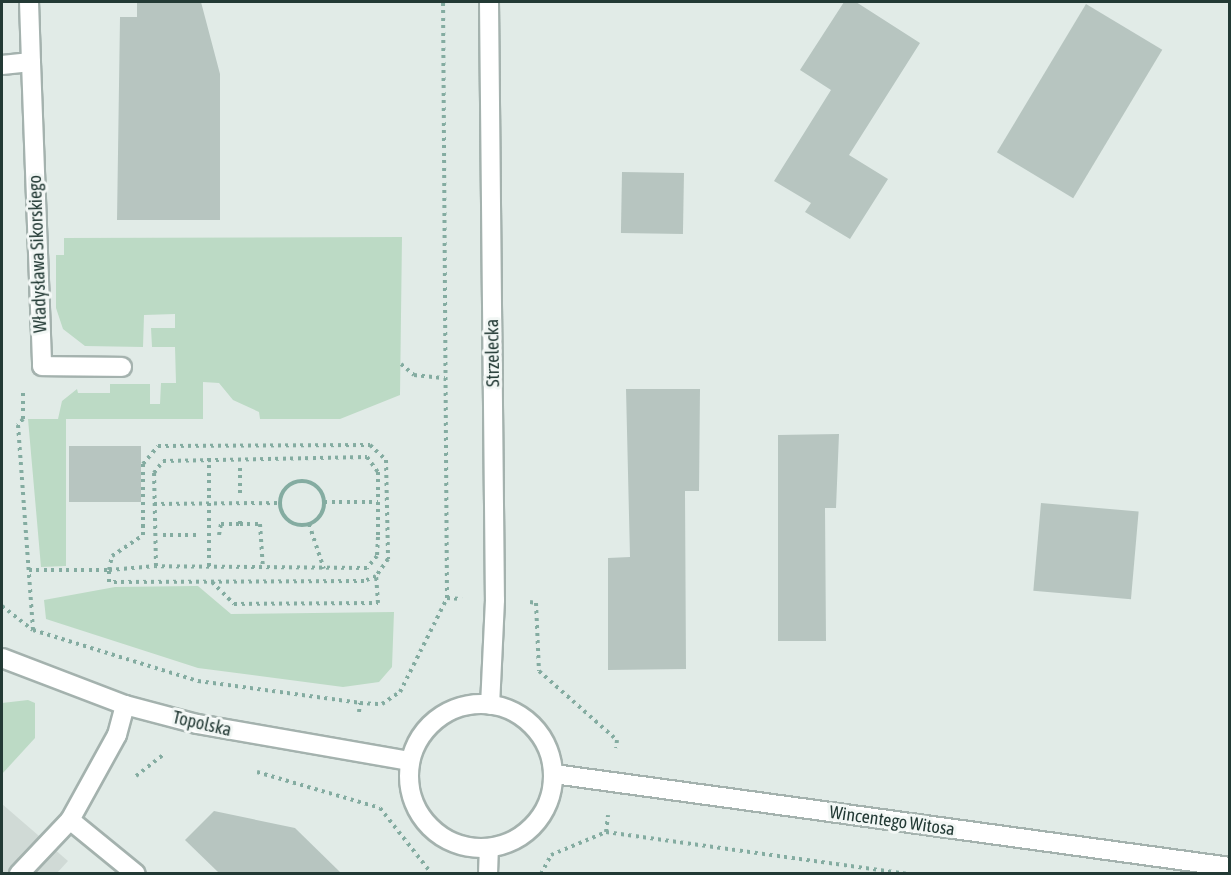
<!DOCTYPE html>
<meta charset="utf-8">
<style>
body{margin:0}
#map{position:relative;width:1231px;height:875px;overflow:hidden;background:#e1ebe7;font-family:"Asap Condensed",sans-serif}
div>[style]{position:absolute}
.built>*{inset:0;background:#d0dad6}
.green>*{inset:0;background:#bcdac5}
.building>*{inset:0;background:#b7c5c0;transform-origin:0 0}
.path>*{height:4px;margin-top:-2px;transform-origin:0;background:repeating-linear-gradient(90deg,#84aca1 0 3px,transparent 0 7.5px)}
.path>.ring{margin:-2px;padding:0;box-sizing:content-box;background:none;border:4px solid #84aca1;border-radius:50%}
.roads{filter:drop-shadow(2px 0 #a4b2ae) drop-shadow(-2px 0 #a4b2ae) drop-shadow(0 2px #a4b2ae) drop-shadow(0 -2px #a4b2ae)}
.minor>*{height:18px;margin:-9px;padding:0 9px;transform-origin:9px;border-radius:9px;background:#fff}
.minor>.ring{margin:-9px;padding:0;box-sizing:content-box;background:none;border:18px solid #fff;border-radius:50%}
span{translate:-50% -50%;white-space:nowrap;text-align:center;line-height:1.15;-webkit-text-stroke:6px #f2f7f5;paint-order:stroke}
.street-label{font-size:18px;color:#233a35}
.frame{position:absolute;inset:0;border:3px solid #233a35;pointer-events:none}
</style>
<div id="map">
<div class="built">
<div style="clip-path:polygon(2px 804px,68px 861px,57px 873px,2px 873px)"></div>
</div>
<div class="green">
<div style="clip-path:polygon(402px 237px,400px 395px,340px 419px,260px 419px,259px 412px,233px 400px,219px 383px,203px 382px,203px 419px,66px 419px,66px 566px,41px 567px,28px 419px,58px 419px,62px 401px,77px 389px,78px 393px,110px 393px,110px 384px,150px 384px,150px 404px,160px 404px,161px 383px,176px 383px,175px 347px,152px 347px,151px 328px,175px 328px,175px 314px,144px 315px,143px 347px,85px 346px,63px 329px,56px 308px,56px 255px,64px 255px,64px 238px)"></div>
<div style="clip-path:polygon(198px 586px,231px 614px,394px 612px,392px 667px,379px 682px,343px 687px,198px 668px,46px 619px,44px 600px,115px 587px)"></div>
<div style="clip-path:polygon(28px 700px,35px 703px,35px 738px,2px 774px,2px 703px)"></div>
</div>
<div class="building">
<div style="clip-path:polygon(137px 2px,201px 2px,220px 74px,220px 220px,117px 220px,120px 17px,137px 17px)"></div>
<div style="clip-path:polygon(844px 2px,856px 2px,920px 43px,849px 155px,888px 179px,850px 239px,805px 212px,811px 203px,774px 181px,831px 90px,800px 70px)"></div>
<div style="left:1086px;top:4px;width:89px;height:173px;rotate:31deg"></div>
<div style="left:622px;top:172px;width:62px;height:61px;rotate:1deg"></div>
<div style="clip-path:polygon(626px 389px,700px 389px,699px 491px,685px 491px,686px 669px,608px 670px,608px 558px,630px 557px)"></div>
<div style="clip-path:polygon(839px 434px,836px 508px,825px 508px,826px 641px,778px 641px,778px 435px)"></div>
<div style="left:69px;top:446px;width:72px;height:56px"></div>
<div style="left:1041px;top:503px;width:98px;height:88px;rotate:5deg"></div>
<div style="clip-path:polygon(214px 811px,295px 828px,341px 873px,219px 873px,185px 840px)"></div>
</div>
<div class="path">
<div style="left:401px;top:364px;width:17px;rotate:40deg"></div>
<div style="left:414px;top:375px;width:31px;rotate:6deg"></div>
<div style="left:23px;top:393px;width:26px;rotate:90deg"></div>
<div style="left:23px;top:419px;width:8px;rotate:130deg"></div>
<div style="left:18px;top:425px;width:206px;rotate:85.8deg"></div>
<div style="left:367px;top:457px;width:19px;rotate:54deg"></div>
<div style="left:378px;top:472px;width:65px;rotate:90deg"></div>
<div style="left:378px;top:537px;width:19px;rotate:93deg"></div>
<div style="left:377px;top:556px;width:16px;rotate:130deg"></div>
<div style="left:367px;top:568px;width:211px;rotate:-179.5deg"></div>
<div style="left:156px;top:566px;width:93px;rotate:-91.2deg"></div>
<div style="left:154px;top:473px;width:15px;rotate:-53deg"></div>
<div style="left:163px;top:461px;width:204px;rotate:-1.1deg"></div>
<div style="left:209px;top:458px;width:111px;rotate:90deg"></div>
<div style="left:240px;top:468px;width:25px;rotate:90deg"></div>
<div class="ring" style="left:280px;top:481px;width:40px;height:40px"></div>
<div style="left:324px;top:502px;width:54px"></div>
<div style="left:154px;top:504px;width:126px;rotate:-0.5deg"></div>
<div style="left:240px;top:524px;width:20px"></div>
<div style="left:260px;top:524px;width:45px;rotate:86.2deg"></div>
<div style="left:309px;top:524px;width:47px;rotate:71.6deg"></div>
<div style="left:163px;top:535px;width:36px"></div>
<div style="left:219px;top:535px;width:11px;rotate:-80deg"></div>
<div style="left:221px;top:524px;width:19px"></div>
<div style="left:240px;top:524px;width:7px;rotate:-90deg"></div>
<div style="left:29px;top:570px;width:80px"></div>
<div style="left:109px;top:570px;width:14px;rotate:-78deg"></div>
<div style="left:112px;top:556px;width:37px;rotate:-34deg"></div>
<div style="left:143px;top:535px;width:71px;rotate:-90deg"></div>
<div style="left:143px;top:464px;width:23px;rotate:-50deg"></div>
<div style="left:158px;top:446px;width:212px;rotate:-0.3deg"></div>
<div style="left:370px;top:445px;width:22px;rotate:43deg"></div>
<div style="left:386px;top:460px;width:99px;rotate:88.8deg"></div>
<div style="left:388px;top:559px;width:21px;rotate:125deg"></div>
<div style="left:376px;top:576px;width:13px;rotate:157deg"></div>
<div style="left:364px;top:581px;width:255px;rotate:179.8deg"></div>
<div style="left:109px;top:582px;width:12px;rotate:-90deg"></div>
<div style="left:109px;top:570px;width:47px;rotate:-4.9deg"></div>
<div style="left:212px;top:582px;width:31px;rotate:45deg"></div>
<div style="left:234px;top:604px;width:144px;rotate:-0.4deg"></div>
<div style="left:378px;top:603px;width:27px;rotate:-94deg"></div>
<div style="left:447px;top:598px;width:15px;rotate:4deg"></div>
<div style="left:530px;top:602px;width:6px;rotate:9deg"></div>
<div style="left:536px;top:603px;width:68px;rotate:87.5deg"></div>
<div style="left:539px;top:671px;width:104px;rotate:41.5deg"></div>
<div style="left:617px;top:740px;width:8px;rotate:97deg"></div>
<div style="left:2px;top:606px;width:39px;rotate:38deg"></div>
<div style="left:33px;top:630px;width:173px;rotate:17.2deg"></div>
<div style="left:198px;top:681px;width:163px;rotate:7.7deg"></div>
<div style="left:359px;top:712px;width:9px;rotate:-84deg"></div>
<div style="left:360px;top:703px;width:22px;rotate:3deg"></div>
<div style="left:382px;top:704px;width:22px;rotate:-34deg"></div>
<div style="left:400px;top:692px;width:105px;rotate:-63.4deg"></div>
<div style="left:447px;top:598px;width:596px;rotate:-90.38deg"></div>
<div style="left:257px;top:772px;width:128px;rotate:16.3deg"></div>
<div style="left:380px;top:808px;width:84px;rotate:51.8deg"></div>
<div style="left:136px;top:776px;width:37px;rotate:-38deg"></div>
<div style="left:606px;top:832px;width:17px;rotate:-83deg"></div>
<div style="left:541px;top:874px;width:21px;rotate:-62deg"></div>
<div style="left:551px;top:855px;width:60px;rotate:-22.7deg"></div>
<div style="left:606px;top:832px;width:305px;rotate:7.9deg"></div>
</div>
<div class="roads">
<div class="minor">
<div style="left:489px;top:2px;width:598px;rotate:89.43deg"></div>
<div style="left:495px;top:600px;width:105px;rotate:92.7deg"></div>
<div style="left:31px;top:62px;width:304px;rotate:87.9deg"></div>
<div style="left:42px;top:366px;width:80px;rotate:0.7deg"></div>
<div style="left:2px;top:65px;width:29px;rotate:-6deg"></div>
<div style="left:31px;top:62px;width:60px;rotate:-91.9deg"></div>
<div style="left:2px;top:658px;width:132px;rotate:20.9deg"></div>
<div style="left:125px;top:705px;width:74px;rotate:14.8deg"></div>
<div style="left:197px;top:724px;width:216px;rotate:9.9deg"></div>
<div class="ring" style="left:409px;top:704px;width:126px;height:126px"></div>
<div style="left:554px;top:774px;width:682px;rotate:7.83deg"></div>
<div style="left:70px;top:820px;width:85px;rotate:39.3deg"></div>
<div style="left:19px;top:874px;width:74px;rotate:-46.6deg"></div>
<div style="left:70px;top:820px;width:97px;rotate:-61.1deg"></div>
<div style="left:117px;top:735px;width:31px;rotate:-75deg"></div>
<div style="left:488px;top:874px;width:26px;rotate:-88deg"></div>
</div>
</div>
<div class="street-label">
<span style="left:38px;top:254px;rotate:-92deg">Władysława Sikorskiego</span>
<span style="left:493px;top:353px;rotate:-91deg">Strzelecka</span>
<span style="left:202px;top:724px;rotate:13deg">Topolska</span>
<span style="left:892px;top:821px;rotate:8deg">Wincentego Witosa</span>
</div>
<div class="frame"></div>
</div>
